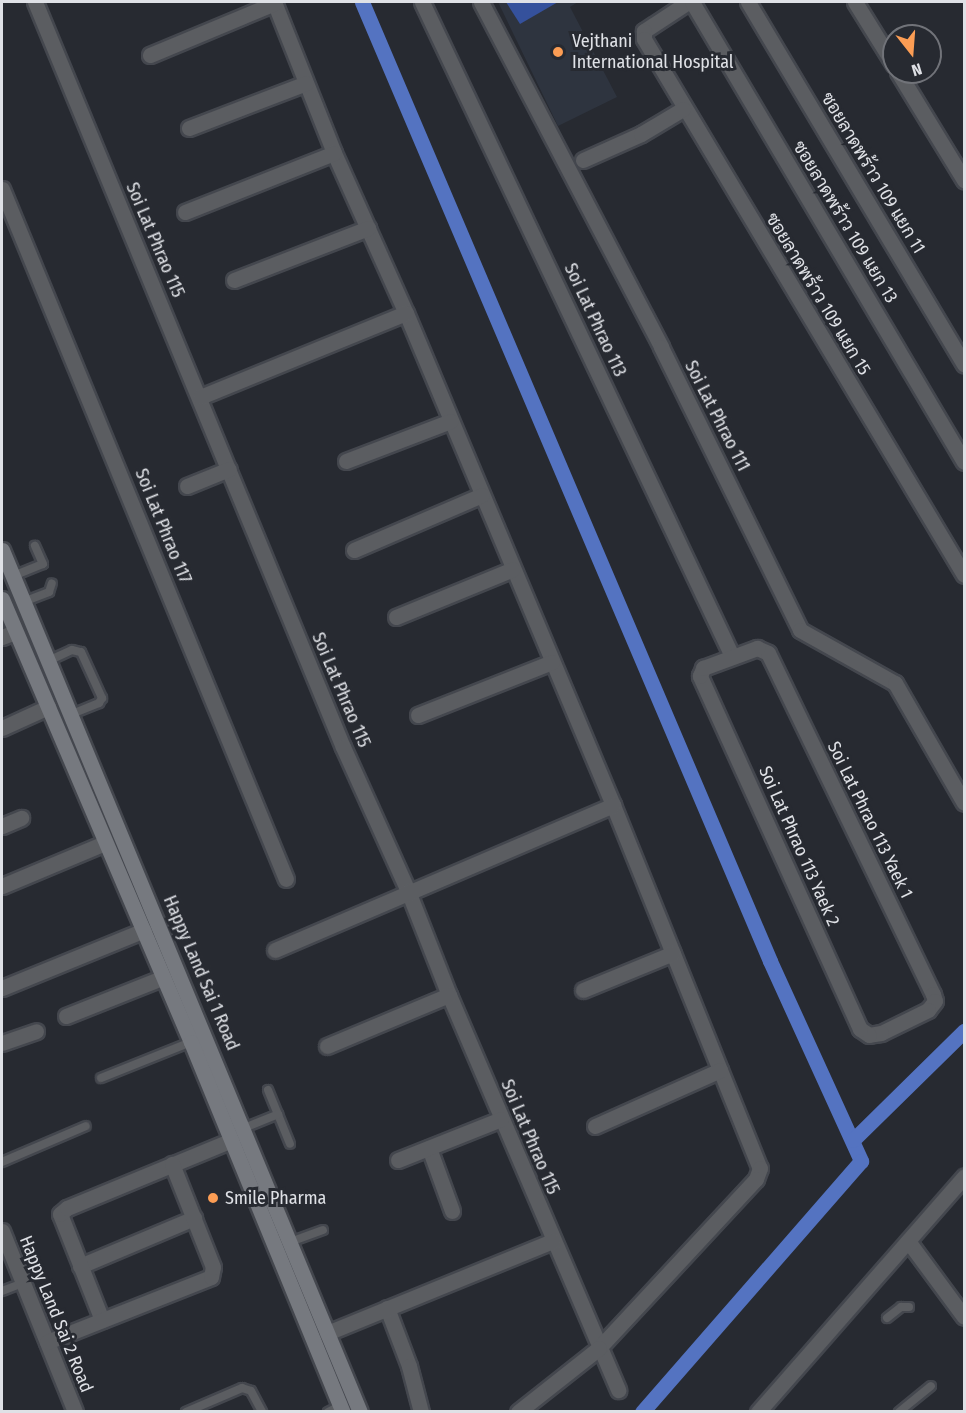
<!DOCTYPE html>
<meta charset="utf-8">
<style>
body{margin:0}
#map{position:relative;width:966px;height:1413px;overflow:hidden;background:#272a31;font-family:"Fira Sans Condensed",Sarabun,sans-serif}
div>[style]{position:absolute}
.built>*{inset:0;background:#2e343f}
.canal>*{height:15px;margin:-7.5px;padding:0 7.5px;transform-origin:7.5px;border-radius:7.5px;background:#5473c1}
.building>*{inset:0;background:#35519c}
.roads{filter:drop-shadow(2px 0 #44474e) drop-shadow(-2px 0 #44474e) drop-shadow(0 2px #44474e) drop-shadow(0 -2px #44474e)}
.lane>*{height:8px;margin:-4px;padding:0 4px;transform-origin:4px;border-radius:4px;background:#5b5d61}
.street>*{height:15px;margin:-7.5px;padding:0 7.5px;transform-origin:7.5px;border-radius:7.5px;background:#5b5d61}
.secondary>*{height:15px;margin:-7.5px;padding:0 7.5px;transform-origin:7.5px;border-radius:7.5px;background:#76797f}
.dots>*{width:16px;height:16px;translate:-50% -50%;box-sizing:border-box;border:3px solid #272a31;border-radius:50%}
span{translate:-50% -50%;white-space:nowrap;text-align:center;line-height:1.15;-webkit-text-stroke:6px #272a31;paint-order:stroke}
.poi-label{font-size:18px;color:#dfe1e6}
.left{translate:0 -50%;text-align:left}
.street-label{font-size:18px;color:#dfe1e6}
.frame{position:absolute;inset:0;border:3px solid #dfe1e6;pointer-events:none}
.north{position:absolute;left:882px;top:24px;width:60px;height:60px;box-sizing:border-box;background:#272a31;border:2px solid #717379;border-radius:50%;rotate:163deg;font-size:16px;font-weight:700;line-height:24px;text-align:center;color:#dfe1e6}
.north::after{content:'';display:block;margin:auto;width:21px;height:27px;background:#fc9d54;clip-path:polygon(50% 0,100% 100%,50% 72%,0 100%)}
</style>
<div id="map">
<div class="built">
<div style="clip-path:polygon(498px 2px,578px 2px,570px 7px,617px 97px,558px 126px)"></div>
</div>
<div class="canal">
<div style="left:362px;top:2px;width:1042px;rotate:66.95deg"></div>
<div style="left:770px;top:961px;width:220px;rotate:65.5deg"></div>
<div style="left:861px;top:1161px;width:333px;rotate:131.1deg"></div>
<div style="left:853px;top:1140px;width:156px;rotate:-44.5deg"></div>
</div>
<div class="building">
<div style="clip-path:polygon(506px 2px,558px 2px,520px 24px)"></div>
</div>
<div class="roads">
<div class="lane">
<div style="left:13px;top:576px;width:32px;rotate:-22deg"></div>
<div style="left:43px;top:564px;width:20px;rotate:-114deg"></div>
<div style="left:23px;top:602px;width:28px;rotate:-21deg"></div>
<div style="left:49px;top:592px;width:9px;rotate:-72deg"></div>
<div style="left:48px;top:661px;width:26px;rotate:-25deg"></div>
<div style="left:72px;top:650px;width:9px;rotate:13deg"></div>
<div style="left:81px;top:652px;width:51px;rotate:65.5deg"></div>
<div style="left:102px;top:698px;width:6px;rotate:121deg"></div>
<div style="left:99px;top:703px;width:29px;rotate:158deg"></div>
<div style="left:101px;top:1078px;width:97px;rotate:-21.8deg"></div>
<div style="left:268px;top:1090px;width:58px;rotate:67.8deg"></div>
<div style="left:244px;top:1128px;width:37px;rotate:-22deg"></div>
<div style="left:2px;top:1162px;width:91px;rotate:-23.2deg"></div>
<div style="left:290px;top:1242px;width:35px;rotate:-20deg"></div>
<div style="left:2px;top:1291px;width:22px;rotate:-21deg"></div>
<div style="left:887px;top:1318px;width:18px;rotate:-38deg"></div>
<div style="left:901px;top:1307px;width:8px"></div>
<div style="left:186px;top:1412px;width:61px;rotate:-23.2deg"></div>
<div style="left:242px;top:1388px;width:9px;rotate:18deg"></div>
<div style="left:251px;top:1391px;width:24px;rotate:62deg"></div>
<div style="left:328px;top:1412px;width:13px;rotate:-27deg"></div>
<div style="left:899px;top:1412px;width:41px;rotate:-39.1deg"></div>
</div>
<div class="street">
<div style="left:35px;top:2px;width:806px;rotate:67.54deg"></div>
<div style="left:343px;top:747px;width:158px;rotate:65.7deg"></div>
<div style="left:408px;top:891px;width:112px;rotate:68.5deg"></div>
<div style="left:449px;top:995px;width:430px;rotate:66.8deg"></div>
<div style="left:274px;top:2px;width:162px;rotate:68.3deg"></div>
<div style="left:334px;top:153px;width:175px;rotate:65.8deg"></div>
<div style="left:406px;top:313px;width:534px;rotate:67.18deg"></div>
<div style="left:613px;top:805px;width:392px;rotate:68deg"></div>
<div style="left:760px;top:1168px;width:12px;rotate:110deg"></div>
<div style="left:756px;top:1179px;width:231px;rotate:132.9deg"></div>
<div style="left:599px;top:1348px;width:103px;rotate:141.7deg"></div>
<div style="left:422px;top:2px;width:724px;rotate:64.64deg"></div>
<div style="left:481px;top:2px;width:389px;rotate:62.4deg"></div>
<div style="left:661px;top:347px;width:315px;rotate:63.8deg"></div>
<div style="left:800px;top:630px;width:109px;rotate:29.2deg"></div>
<div style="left:895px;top:683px;width:138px;rotate:60.1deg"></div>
<div style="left:688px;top:2px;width:53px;rotate:146.6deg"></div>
<div style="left:644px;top:31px;width:8px;rotate:90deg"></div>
<div style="left:644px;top:39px;width:624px;rotate:59.16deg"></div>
<div style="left:692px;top:2px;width:534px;rotate:59.4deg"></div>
<div style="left:748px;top:2px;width:422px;rotate:59.2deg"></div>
<div style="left:855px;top:2px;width:74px;rotate:58.2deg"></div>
<div style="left:150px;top:55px;width:135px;rotate:-22.6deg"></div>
<div style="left:898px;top:72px;width:127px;rotate:58.6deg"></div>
<div style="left:189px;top:128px;width:125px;rotate:-21deg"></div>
<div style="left:583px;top:160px;width:64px;rotate:-24.1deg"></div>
<div style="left:641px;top:134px;width:49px;rotate:-30.8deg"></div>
<div style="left:2px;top:189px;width:746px;rotate:67.63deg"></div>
<div style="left:185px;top:212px;width:160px;rotate:-21.6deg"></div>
<div style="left:234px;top:280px;width:144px;rotate:-21.2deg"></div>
<div style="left:200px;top:397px;width:222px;rotate:-22.2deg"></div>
<div style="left:346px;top:461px;width:112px;rotate:-20.9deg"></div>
<div style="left:187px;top:486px;width:45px;rotate:-22deg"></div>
<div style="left:354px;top:550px;width:139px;rotate:-23.3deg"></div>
<div style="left:396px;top:617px;width:126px;rotate:-22.3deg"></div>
<div style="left:2px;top:637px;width:14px;rotate:-21deg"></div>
<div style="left:757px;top:648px;width:12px;rotate:24deg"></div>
<div style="left:768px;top:653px;width:379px;rotate:64.2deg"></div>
<div style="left:933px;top:994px;width:7px;rotate:74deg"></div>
<div style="left:935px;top:1001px;width:11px;rotate:128deg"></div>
<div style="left:928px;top:1010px;width:52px;rotate:153.9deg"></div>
<div style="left:881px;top:1033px;width:12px;rotate:171deg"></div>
<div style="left:869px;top:1035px;width:11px;rotate:-146deg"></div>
<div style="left:860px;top:1029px;width:388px;rotate:-114.4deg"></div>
<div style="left:700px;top:676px;width:9px;rotate:-69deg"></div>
<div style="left:703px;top:668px;width:58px;rotate:-20.3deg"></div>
<div style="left:418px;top:715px;width:144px;rotate:-21.6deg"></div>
<div style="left:2px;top:728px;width:51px;rotate:-24.5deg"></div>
<div style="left:2px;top:826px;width:21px;rotate:-23deg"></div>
<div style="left:2px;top:886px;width:112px;rotate:-22.7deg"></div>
<div style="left:275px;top:950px;width:368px;rotate:-23.2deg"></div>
<div style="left:2px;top:988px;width:153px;rotate:-22.2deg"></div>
<div style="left:583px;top:990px;width:97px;rotate:-22.3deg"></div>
<div style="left:66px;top:1016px;width:105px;rotate:-21.7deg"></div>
<div style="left:2px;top:1043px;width:36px;rotate:-19deg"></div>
<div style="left:327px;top:1046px;width:132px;rotate:-22.7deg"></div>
<div style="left:595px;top:1126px;width:137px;rotate:-24.1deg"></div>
<div style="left:429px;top:1148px;width:67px;rotate:69.9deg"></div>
<div style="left:398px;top:1160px;width:111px;rotate:-21.7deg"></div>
<div style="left:2px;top:1231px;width:195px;rotate:68deg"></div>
<div style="left:908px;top:1241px;width:94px;rotate:53.6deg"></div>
<div style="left:80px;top:1266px;width:124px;rotate:-22.8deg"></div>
<div style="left:387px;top:1308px;width:62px;rotate:69.2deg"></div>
<div style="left:409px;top:1366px;width:48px;rotate:75.4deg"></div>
<div style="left:102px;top:1320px;width:114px;rotate:-111.6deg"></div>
<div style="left:60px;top:1214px;width:9px;rotate:-41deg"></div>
<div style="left:67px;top:1208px;width:178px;rotate:-22.4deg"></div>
<div style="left:327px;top:1333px;width:244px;rotate:-22.2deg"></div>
<div style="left:47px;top:1342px;width:176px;rotate:-21.6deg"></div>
<div style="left:211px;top:1277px;width:10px;rotate:-79deg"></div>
<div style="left:213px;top:1267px;width:111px;rotate:-111.7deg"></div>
<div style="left:758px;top:1412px;width:313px;rotate:-48.8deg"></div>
</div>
<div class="secondary">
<div style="left:2px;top:550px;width:933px;rotate:67.45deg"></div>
<div style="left:2px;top:599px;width:482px;rotate:66.9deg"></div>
<div style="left:191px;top:1042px;width:400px;rotate:67.7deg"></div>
</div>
</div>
<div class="dots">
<div style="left:558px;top:52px;background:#fc9d54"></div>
<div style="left:213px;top:1198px;background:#fc9d54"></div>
</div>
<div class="poi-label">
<span class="left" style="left:572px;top:52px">Vejthani<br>International Hospital</span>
<span class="left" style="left:225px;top:1198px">Smile Pharma</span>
</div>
<div class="street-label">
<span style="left:873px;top:173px;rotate:59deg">ซอยลาดพร้าว 109 แยก 11</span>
<span style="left:845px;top:222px;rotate:59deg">ซอยลาดพร้าว 109 แยก 13</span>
<span style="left:155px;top:240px;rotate:67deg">Soi Lat Phrao 115</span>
<span style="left:818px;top:294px;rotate:59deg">ซอยลาดพร้าว 109 แยก 15</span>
<span style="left:595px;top:320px;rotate:65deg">Soi Lat Phrao 113</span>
<span style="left:717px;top:416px;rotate:63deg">Soi Lat Phrao 111</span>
<span style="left:163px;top:526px;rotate:68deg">Soi Lat Phrao 117</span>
<span style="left:341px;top:690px;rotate:67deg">Soi Lat Phrao 115</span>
<span style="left:870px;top:820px;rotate:64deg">Soi Lat Phrao 113 Yaek 1</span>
<span style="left:799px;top:846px;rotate:66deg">Soi Lat Phrao 113 Yaek 2</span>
<span style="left:201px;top:973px;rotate:67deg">Happy Land Sai 1 Road</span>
<span style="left:530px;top:1137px;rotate:67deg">Soi Lat Phrao 115</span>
<span style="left:56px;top:1314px;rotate:68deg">Happy Land Sai 2 Road</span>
</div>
<div class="frame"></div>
<div class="north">N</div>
</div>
